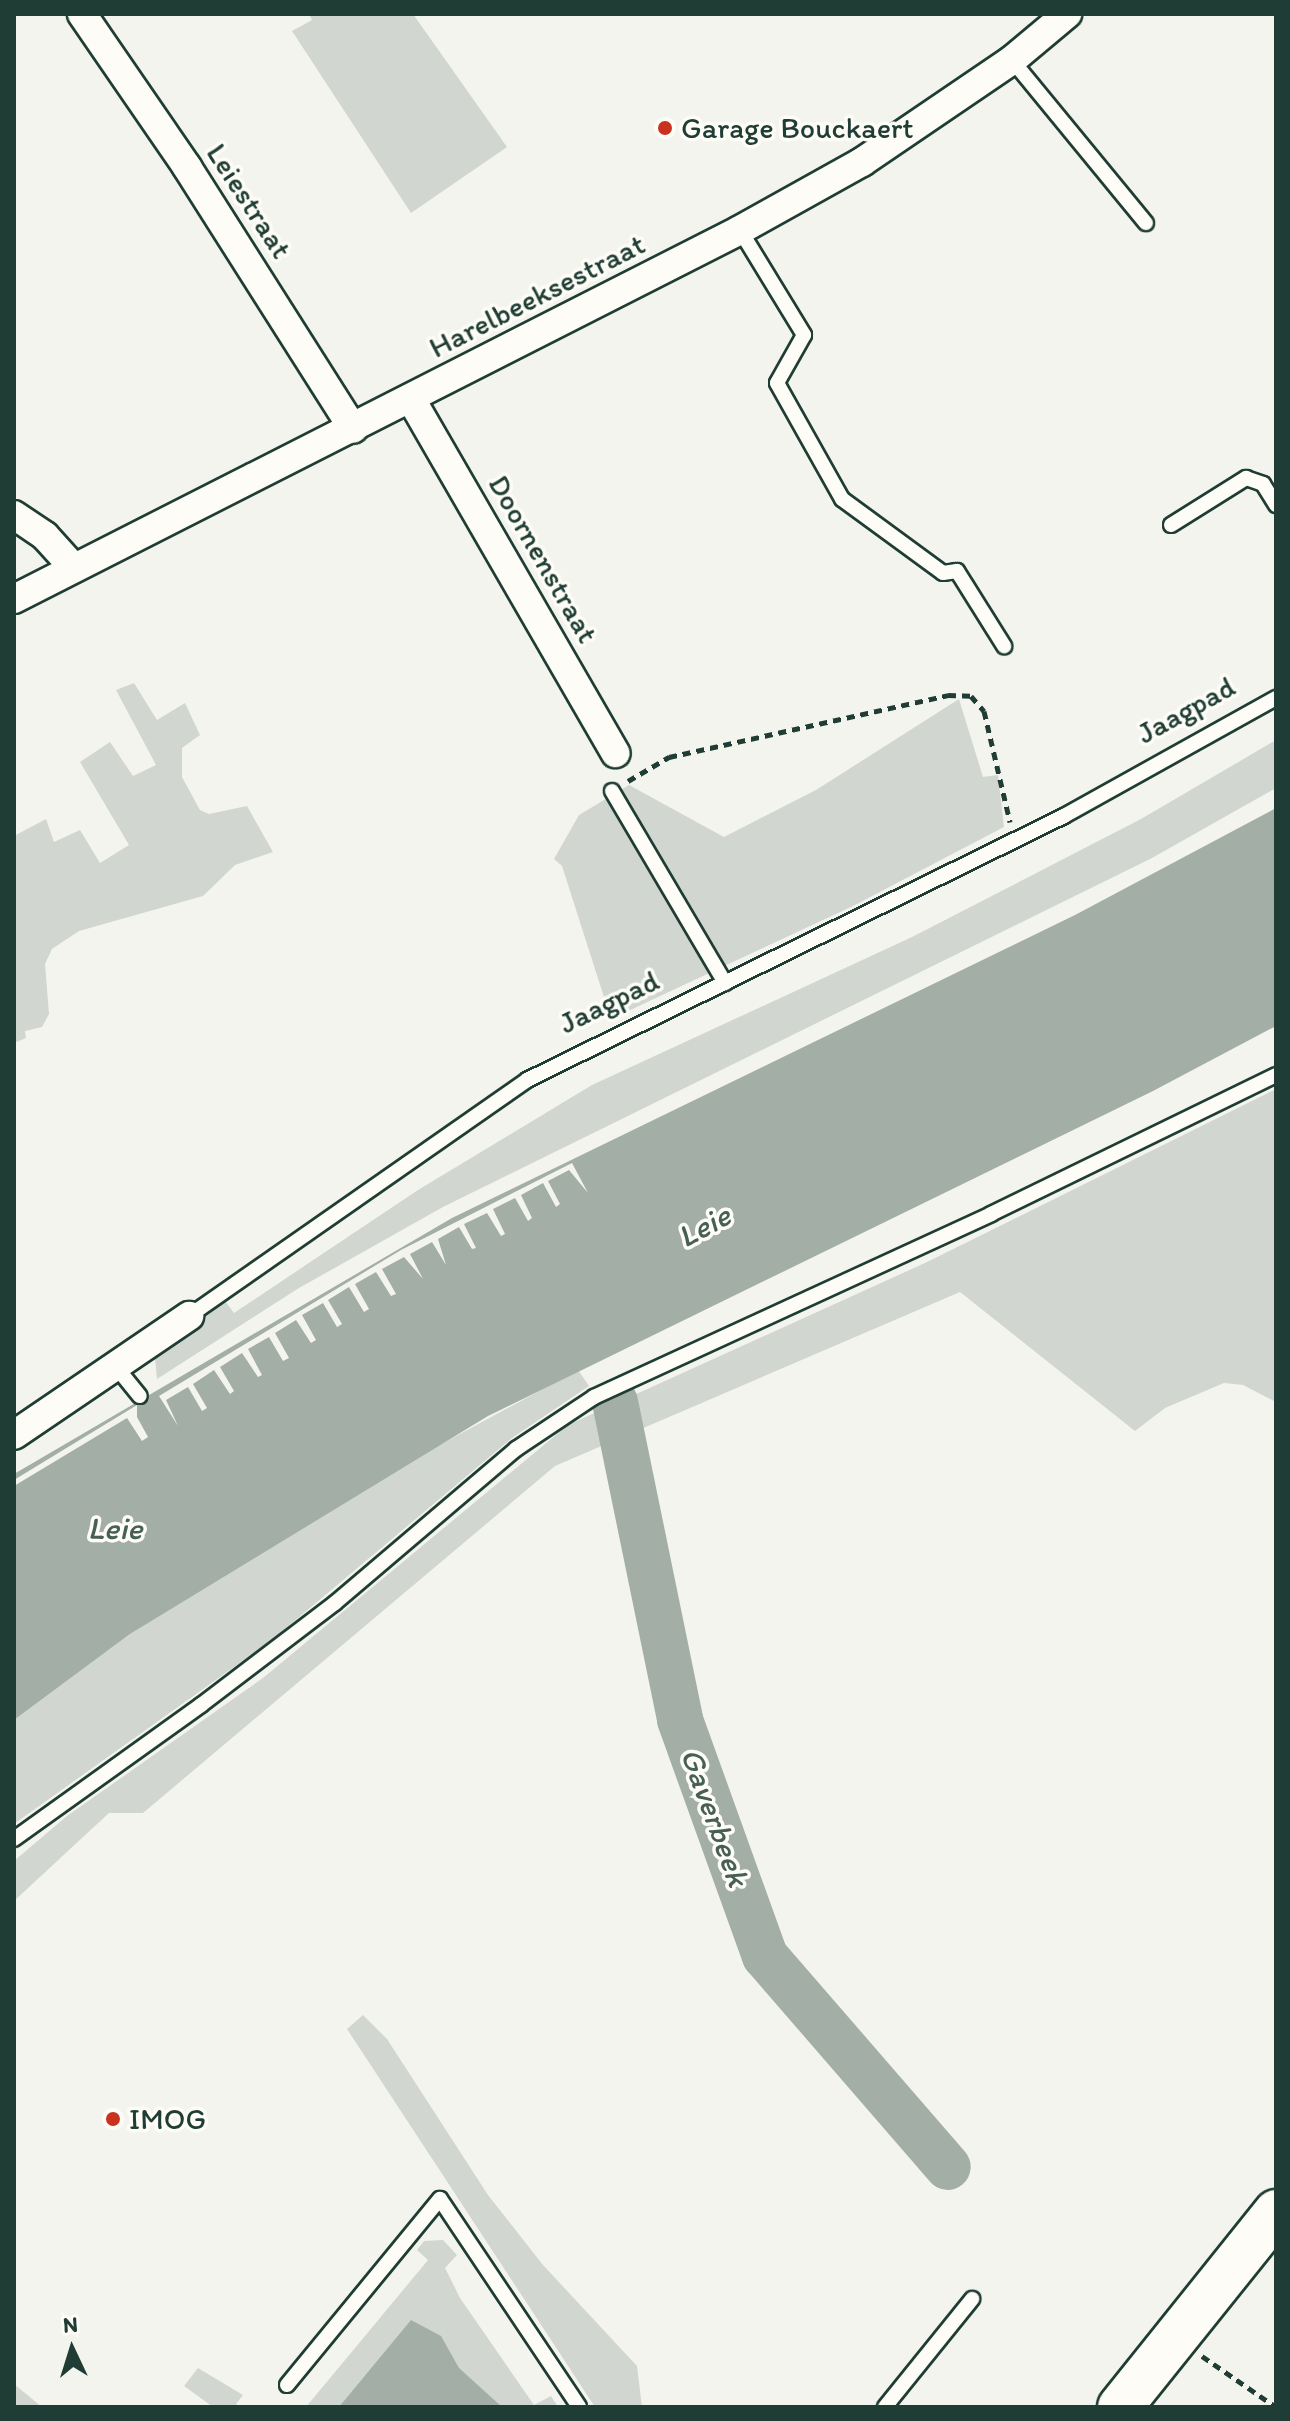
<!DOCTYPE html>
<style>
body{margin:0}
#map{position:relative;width:1290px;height:2421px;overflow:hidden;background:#f4f4ef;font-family:Itim,sans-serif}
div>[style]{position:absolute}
.green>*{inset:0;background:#d1d6d1}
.water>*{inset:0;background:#a3aea7}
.pier>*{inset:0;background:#f4f4ef}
.river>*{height:46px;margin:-23px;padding:0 23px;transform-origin:23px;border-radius:23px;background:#a3aea7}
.path>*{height:5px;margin-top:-2.5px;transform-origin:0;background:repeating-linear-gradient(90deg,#1f3d34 0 8px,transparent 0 14px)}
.roads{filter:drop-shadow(2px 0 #1f3d34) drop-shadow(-2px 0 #1f3d34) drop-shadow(0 2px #1f3d34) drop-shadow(0 -2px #1f3d34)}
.lane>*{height:14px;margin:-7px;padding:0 7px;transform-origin:7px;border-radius:7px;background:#fdfcf7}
.street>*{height:28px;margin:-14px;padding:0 14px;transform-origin:14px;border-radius:14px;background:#fdfcf7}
.primary>*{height:44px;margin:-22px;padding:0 22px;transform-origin:22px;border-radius:22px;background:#fdfcf7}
.dots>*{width:22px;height:22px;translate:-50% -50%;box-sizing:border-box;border:4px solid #fdfcf7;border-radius:50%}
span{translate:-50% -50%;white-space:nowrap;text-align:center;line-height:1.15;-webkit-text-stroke:7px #fdfcf7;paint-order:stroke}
.poi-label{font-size:30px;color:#1f3d34}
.left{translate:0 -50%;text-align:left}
.street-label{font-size:30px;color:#1f3d34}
.water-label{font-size:32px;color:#475f56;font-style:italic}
.frame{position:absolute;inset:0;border:16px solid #1f3d34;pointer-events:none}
.north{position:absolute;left:32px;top:2309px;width:80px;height:80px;-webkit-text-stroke:6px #fdfcf7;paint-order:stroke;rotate:356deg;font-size:22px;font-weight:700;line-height:32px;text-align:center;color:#1f3d34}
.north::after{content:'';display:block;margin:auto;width:28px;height:36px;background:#1f3d34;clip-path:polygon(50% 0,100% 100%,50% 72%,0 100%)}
</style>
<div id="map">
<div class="green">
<div style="clip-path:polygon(309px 14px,413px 14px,507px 147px,411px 213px,292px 31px,312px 20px)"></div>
<div style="clip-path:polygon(134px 683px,157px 720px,185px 703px,200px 735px,182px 748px,182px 777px,200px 810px,209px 814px,247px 806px,273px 852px,235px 865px,203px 896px,79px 931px,52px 949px,45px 964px,49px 1014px,42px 1027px,25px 1031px,26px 1038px,14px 1043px,14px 836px,46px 819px,54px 842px,80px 830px,100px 863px,129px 845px,80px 762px,110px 742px,133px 776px,156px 765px,116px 690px)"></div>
<div style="clip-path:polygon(959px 699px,983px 777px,998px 775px,1004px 827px,853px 906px,611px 1019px,562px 866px,554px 859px,579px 815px,629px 785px,724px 837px,816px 790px)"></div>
<div style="clip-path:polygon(1276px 740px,1276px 788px,1152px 858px,443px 1207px,299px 1288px,157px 1379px,155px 1358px,225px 1301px,234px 1313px,418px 1190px,592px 1085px,912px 937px,1141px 819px)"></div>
<div style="clip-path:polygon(1276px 1089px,1276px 1402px,1243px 1385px,1224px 1383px,1165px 1408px,1135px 1431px,960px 1292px,555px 1466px,143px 1813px,109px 1813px,14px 1901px,14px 1861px,67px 1816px,263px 1678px,568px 1425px,925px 1263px)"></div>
<div style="clip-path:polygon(578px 1370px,589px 1386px,512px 1438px,273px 1639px,14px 1824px,14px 1720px,130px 1634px,388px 1473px)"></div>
<div style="clip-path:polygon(363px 2015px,387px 2039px,488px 2195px,543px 2265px,637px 2366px,642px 2407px,595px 2407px,347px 2029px)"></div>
<div style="clip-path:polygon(443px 2240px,457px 2255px,445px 2268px,460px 2298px,534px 2405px,551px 2396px,558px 2407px,306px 2407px,428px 2260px,417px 2250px,424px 2241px)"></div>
<div style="clip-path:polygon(198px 2368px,243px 2395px,236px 2404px,240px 2407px,213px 2407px,184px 2386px)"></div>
<div style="clip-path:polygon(14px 2384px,42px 2407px,14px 2407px)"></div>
</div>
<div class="water">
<div style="clip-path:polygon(1276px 808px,1276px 1026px,1153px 1091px,488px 1416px,130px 1634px,14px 1720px,14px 1474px,452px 1218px,1075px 915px)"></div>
<div style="clip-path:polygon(411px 2320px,441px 2336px,459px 2368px,502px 2407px,339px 2407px)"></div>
</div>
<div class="pier">
<div style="clip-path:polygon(572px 1163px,588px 1193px,569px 1170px,548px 1181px,560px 1204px,556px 1207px,543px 1183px,521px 1195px,532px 1218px,528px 1221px,515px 1198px,493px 1209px,505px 1234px,501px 1236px,487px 1213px,464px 1224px,476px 1248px,472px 1249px,459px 1227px,438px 1239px,446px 1265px,432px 1242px,410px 1254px,423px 1279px,404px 1257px,382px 1269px,396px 1294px,391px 1296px,376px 1272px,355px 1284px,369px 1309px,364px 1312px,349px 1287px,328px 1300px,342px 1324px,337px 1327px,323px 1303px,302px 1315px,316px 1340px,311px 1343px,296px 1320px,275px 1333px,289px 1358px,283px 1361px,269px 1337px,248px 1349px,262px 1375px,258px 1377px,242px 1353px,220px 1367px,234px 1391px,230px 1394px,214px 1370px,193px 1384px,207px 1408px,202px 1411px,188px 1387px,166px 1400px,178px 1426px,159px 1396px,401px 1250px)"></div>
<div style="clip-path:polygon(137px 1405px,137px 1417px,148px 1437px,142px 1441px,127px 1418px,14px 1486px,14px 1480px)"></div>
</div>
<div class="river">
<div style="left:615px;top:1402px;width:325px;rotate:78.4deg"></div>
<div style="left:680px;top:1720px;width:251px;rotate:70.2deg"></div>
<div style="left:765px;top:1956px;width:279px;rotate:49.1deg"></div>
</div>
<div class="path">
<div style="left:628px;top:781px;width:48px;rotate:-30.3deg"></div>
<div style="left:669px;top:757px;width:286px;rotate:-12.5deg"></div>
<div style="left:948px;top:695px;width:23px;rotate:2deg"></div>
<div style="left:971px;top:696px;width:20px;rotate:49deg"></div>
<div style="left:984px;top:711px;width:114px;rotate:76.8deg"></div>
<div style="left:1202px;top:2356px;width:90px;rotate:34.6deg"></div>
</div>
<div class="roads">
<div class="lane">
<div style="left:1012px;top:60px;width:211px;rotate:50.6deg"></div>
<div style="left:740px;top:230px;width:123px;rotate:58.6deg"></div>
<div style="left:804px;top:335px;width:55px;rotate:119.4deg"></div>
<div style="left:777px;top:383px;width:133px;rotate:60.7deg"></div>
<div style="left:842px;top:499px;width:125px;rotate:36.2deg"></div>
<div style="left:943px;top:573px;width:14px;rotate:-8deg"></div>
<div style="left:957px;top:571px;width:89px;rotate:57.9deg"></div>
<div style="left:1171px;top:525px;width:89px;rotate:-32.1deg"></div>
<div style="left:1246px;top:478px;width:18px;rotate:19deg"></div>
<div style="left:1263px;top:484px;width:25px;rotate:58deg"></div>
<div style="left:612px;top:791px;width:223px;rotate:59.5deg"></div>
<div style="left:189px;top:1316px;width:412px;rotate:-34.9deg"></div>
<div style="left:527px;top:1080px;width:598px;rotate:-26.18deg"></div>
<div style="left:1064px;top:816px;width:243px;rotate:-29.1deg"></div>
<div style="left:117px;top:1368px;width:36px;rotate:51deg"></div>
<div style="left:14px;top:1839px;width:230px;rotate:-35.6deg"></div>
<div style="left:201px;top:1705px;width:168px;rotate:-37.3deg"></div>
<div style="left:335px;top:1603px;width:238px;rotate:-40.4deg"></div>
<div style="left:516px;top:1449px;width:94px;rotate:-33.7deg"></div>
<div style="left:594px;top:1397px;width:437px;rotate:-24.7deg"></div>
<div style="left:991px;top:1214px;width:317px;rotate:-26deg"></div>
<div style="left:287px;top:2385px;width:241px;rotate:-50.6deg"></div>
<div style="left:440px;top:2199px;width:250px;rotate:56.2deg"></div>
<div style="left:885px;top:2407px;width:139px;rotate:-51.1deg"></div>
</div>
<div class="street">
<div style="left:82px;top:14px;width:186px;rotate:55.5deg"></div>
<div style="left:187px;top:167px;width:310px;rotate:57.6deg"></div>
<div style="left:411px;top:399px;width:409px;rotate:60deg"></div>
<div style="left:14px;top:515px;width:37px;rotate:34deg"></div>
<div style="left:45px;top:536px;width:43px;rotate:47.8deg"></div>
<div style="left:14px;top:599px;width:814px;rotate:-26.94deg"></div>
<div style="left:740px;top:230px;width:140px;rotate:-29.1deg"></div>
<div style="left:862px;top:162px;width:181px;rotate:-34.2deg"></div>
<div style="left:1012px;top:60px;width:72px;rotate:-39.9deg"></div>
<div style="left:14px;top:1435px;width:212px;rotate:-34.2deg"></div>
</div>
<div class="primary">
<div style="left:1120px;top:2407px;width:250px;rotate:-51.3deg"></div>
</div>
</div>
<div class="dots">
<div style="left:665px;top:128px;background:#c8321e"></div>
<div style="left:113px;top:2119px;background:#c8321e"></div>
</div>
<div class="poi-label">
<span class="left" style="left:681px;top:128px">Garage Bouckaert</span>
<span class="left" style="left:129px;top:2119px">IMOG</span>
</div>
<div class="street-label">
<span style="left:249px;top:201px;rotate:57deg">Leiestraat</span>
<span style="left:537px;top:296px;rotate:-27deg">Harelbeeksestraat</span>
<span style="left:543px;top:559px;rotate:60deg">Doornenstraat</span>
<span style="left:1186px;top:710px;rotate:-29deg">Jaagpad</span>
<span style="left:609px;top:1002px;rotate:-26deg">Jaagpad</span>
</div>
<div class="water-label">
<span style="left:704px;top:1226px;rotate:-29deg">Leie</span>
<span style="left:115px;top:1528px">Leie</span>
<span style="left:715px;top:1817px;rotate:70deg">Gaverbeek</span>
</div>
<div class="frame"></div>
<div class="north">N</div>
</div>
